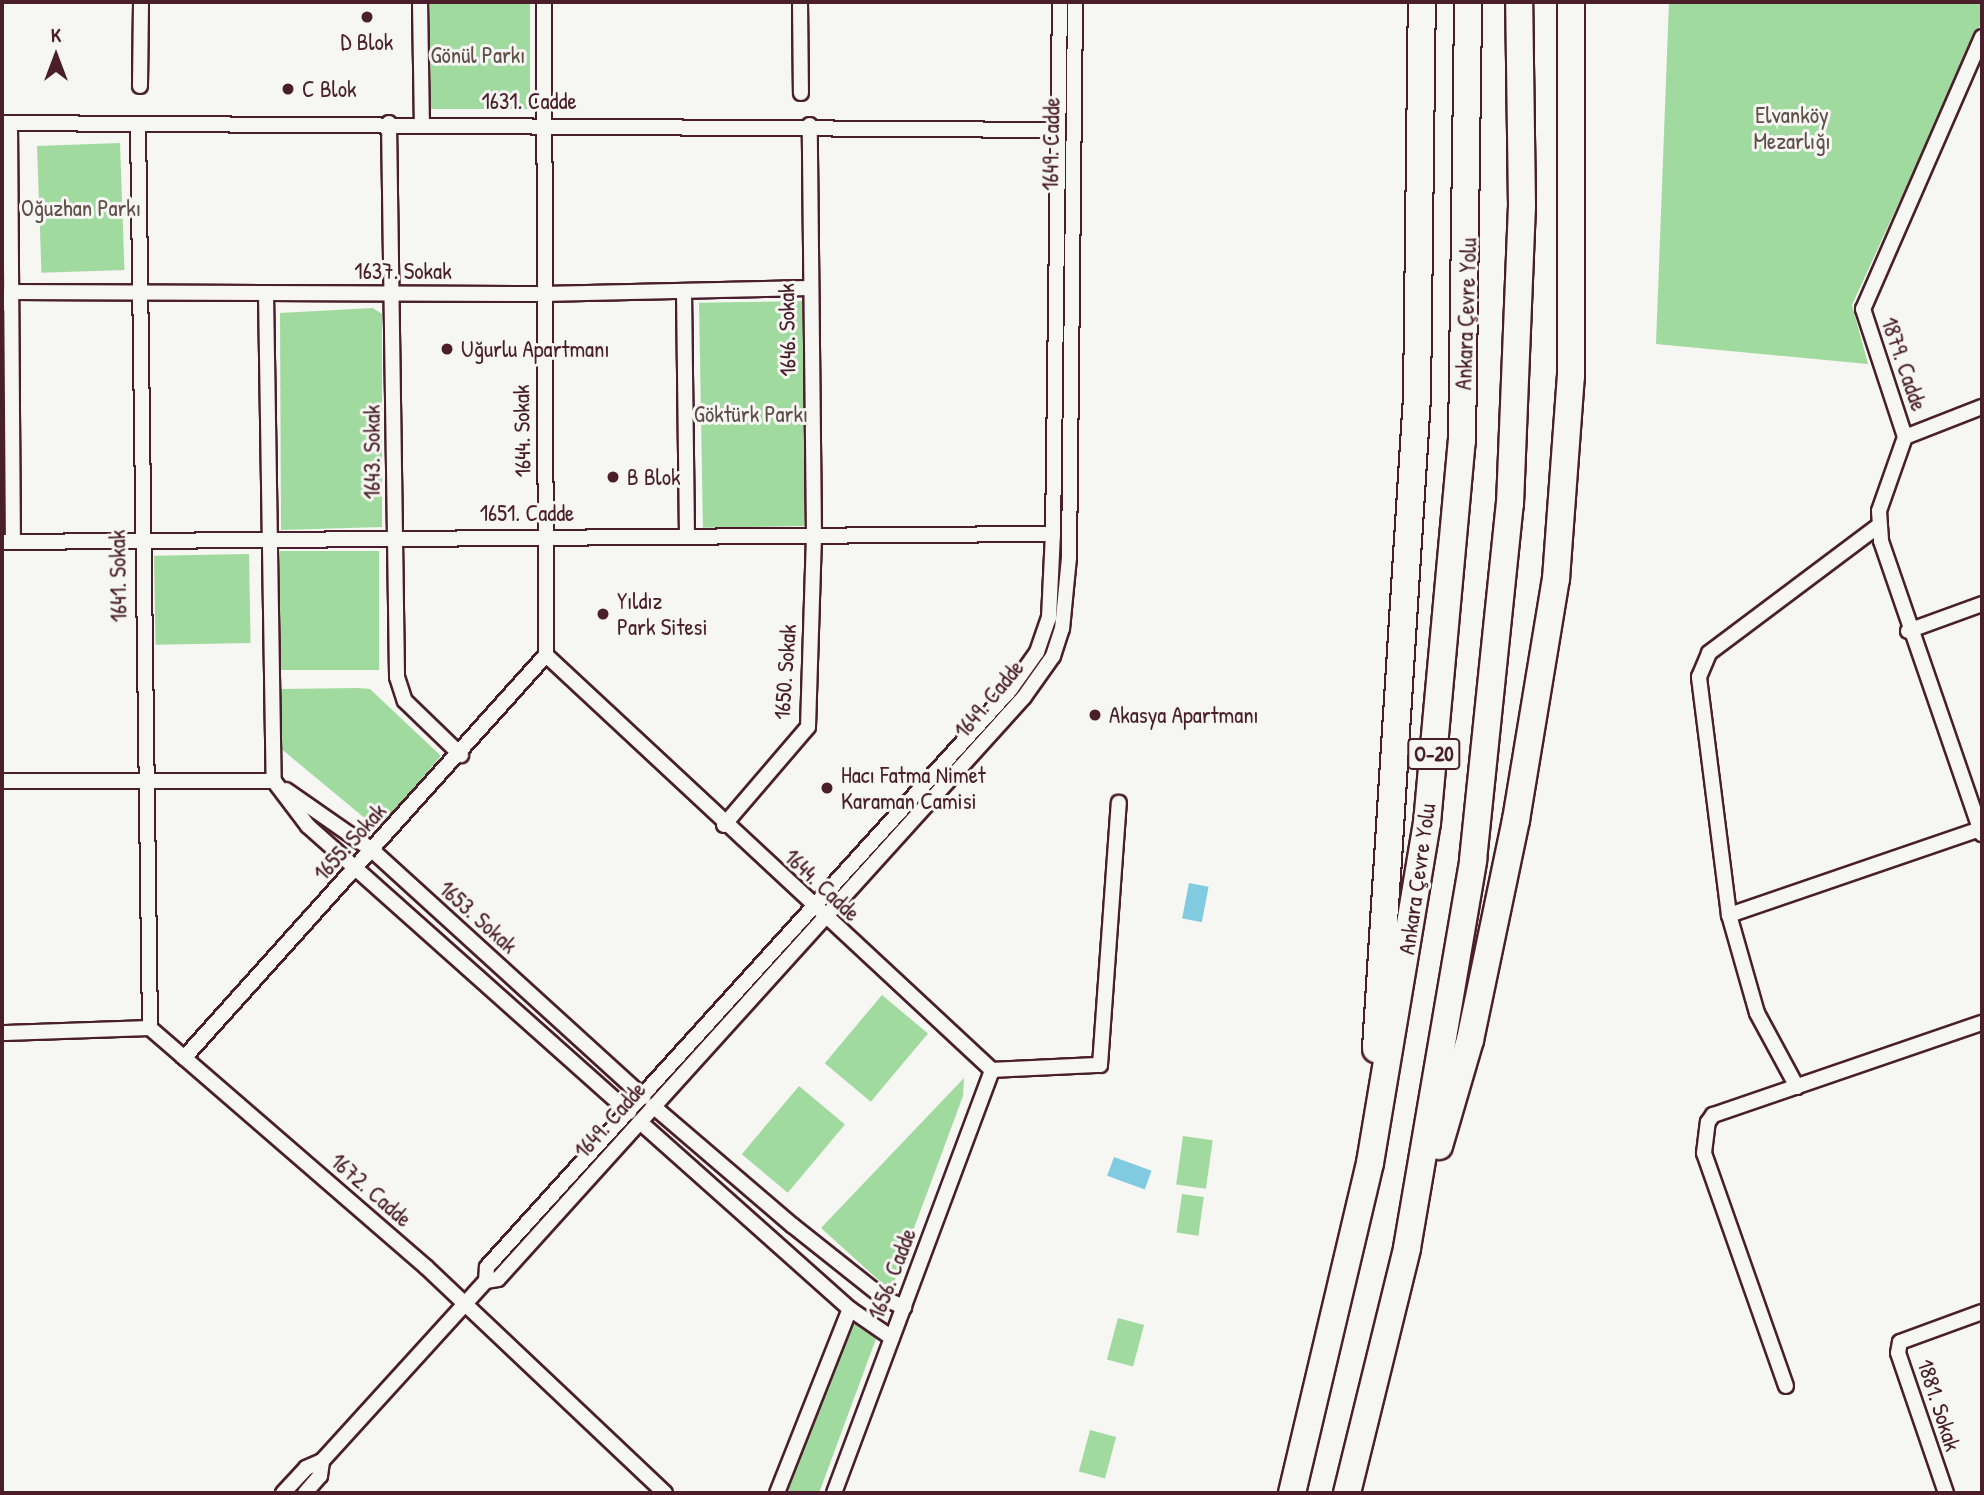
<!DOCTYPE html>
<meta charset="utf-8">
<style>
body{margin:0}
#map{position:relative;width:1984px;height:1495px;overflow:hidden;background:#f6f6f2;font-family:"Patrick Hand",sans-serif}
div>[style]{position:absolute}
.green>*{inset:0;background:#a0da9f;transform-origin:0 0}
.water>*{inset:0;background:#80cbe0;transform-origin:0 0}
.roads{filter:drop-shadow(2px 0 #4a1f2b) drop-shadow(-2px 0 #4a1f2b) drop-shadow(0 2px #4a1f2b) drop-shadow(0 -2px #4a1f2b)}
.street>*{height:14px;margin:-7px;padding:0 7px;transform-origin:7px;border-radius:7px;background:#f6f6f2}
.highway>*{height:26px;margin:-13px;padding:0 13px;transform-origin:13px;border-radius:13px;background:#f6f6f2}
.dots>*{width:19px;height:19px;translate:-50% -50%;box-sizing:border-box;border:4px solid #f6f6f2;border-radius:50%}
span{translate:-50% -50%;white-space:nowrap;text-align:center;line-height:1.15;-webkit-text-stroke:6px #f6f6f2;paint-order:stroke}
.shield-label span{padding:2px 5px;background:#f6f6f2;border:2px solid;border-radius:5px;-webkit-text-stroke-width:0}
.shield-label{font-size:21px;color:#4a1f2b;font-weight:700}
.poi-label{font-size:23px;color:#4a1f2b}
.left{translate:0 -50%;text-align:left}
.park-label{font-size:23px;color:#604e48}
.street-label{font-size:23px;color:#4a1f2b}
.frame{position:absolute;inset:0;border:4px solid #4a1f2b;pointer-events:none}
.north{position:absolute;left:21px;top:21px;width:70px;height:70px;-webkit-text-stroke:5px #f6f6f2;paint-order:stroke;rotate:0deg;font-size:19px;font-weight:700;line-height:28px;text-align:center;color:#4a1f2b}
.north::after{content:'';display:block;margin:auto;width:24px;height:32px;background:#4a1f2b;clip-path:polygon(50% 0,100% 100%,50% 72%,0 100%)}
</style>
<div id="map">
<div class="green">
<div style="left:427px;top:2px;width:103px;height:107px"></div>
<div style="clip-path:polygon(1669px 2px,1982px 2px,1982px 21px,1852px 305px,1868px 364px,1656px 344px)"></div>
<div style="left:120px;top:143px;width:127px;height:83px;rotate:88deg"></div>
<div style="left:803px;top:301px;width:225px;height:104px;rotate:89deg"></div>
<div style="clip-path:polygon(373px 308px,382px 314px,382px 527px,281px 530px,280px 313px)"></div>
<div style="clip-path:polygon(2px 327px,11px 327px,13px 531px,2px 531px)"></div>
<div style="left:280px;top:551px;width:99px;height:119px"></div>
<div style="left:249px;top:554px;width:89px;height:95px;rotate:89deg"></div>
<div style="clip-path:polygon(358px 688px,370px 689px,441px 756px,379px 830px,279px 747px,280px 689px)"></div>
<div style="left:882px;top:995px;width:60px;height:89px;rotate:40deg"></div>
<div style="clip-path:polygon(964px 1078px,963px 1096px,894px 1282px,884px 1285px,821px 1228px)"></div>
<div style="left:799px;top:1086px;width:60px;height:89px;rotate:40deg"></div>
<div style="left:1183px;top:1136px;width:30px;height:49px;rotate:8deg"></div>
<div style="left:1182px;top:1194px;width:22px;height:39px;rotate:8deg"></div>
<div style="left:1118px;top:1318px;width:27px;height:43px;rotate:15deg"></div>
<div style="clip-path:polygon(853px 1322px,877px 1336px,819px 1493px,787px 1493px)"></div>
<div style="left:1090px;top:1430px;width:27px;height:43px;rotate:15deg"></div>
</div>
<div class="water">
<div style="left:1189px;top:883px;width:20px;height:36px;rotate:11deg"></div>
<div style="left:1114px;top:1157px;width:40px;height:20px;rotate:20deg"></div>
</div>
<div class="roads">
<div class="street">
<div style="left:420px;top:2px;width:122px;rotate:89.1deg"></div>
<div style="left:544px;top:2px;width:653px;rotate:89.82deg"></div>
<div style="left:800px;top:2px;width:91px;rotate:89.4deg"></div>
<div style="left:1982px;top:37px;width:297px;rotate:113.6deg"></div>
<div style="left:1863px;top:309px;width:135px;rotate:71.8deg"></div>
<div style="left:1905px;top:437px;width:78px;rotate:109.4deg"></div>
<div style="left:1879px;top:511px;width:30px;rotate:86deg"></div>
<div style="left:1881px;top:541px;width:310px;rotate:71deg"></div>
<div style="left:140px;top:86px;width:84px;rotate:-89.3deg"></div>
<div style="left:2px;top:123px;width:1055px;rotate:0.38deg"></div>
<div style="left:10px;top:123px;width:419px;rotate:89.6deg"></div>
<div style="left:389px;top:123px;width:554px;rotate:89.17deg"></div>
<div style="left:397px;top:677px;width:25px;rotate:72deg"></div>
<div style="left:405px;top:701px;width:78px;rotate:44deg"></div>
<div style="left:138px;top:124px;width:904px;rotate:89.24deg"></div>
<div style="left:684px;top:291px;width:246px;rotate:89.3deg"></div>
<div style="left:266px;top:293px;width:488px;rotate:89.1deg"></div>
<div style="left:274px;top:781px;width:56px;rotate:52.9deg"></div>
<div style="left:308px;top:826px;width:430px;rotate:41.7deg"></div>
<div style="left:2px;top:304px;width:15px;rotate:-53deg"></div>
<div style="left:11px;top:292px;width:531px;rotate:0.22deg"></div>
<div style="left:542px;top:294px;width:267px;rotate:-1.3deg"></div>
<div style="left:1905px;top:437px;width:83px;rotate:-21.3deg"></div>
<div style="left:2px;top:542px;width:1051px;rotate:-0.44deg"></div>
<div style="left:1908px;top:631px;width:79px;rotate:-20deg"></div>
<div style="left:546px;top:655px;width:609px;rotate:42.94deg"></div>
<div style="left:992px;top:1070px;width:108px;rotate:-2.7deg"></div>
<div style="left:1100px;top:1065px;width:263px;rotate:-85.9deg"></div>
<div style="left:2px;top:781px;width:272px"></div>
<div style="left:286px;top:790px;width:105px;rotate:34.9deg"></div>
<div style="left:372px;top:850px;width:367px;rotate:42.3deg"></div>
<div style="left:724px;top:825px;width:129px;rotate:-49.4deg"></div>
<div style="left:808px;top:727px;width:192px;rotate:-88.2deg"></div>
<div style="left:814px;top:535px;width:410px;rotate:-90.6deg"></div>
<div style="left:1729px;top:915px;width:265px;rotate:-18.9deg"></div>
<div style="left:2px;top:1033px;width:148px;rotate:-1.9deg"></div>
<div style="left:150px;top:1028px;width:365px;rotate:40.9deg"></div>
<div style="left:426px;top:1267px;width:329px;rotate:43.4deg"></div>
<div style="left:184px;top:1058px;width:542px;rotate:-48.07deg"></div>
<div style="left:1797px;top:1087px;width:84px;rotate:-118.4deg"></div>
<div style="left:1757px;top:1013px;width:102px;rotate:-105.9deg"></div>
<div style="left:1729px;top:915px;width:240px;rotate:-97.2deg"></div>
<div style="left:1699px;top:677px;width:26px;rotate:-67deg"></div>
<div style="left:1709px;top:653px;width:211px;rotate:-36.9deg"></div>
<div style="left:653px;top:1106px;width:183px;rotate:40.6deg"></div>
<div style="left:792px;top:1225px;width:119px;rotate:38.5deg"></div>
<div style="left:885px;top:1299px;width:21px;rotate:23deg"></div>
<div style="left:640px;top:1122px;width:281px;rotate:41.7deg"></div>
<div style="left:850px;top:1309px;width:51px;rotate:34.6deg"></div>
<div style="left:486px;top:1281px;width:12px;rotate:-9deg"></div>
<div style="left:498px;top:1279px;width:784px;rotate:-47.89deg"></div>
<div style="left:1024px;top:697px;width:50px;rotate:-54.7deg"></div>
<div style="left:1053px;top:656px;width:28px;rotate:-72deg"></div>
<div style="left:1062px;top:629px;width:71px;rotate:-84.4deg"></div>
<div style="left:1069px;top:558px;width:556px;rotate:-89.38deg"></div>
<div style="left:1786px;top:1386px;width:247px;rotate:-109.4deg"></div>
<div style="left:1704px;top:1153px;width:31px;rotate:-83deg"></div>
<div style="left:1708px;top:1122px;width:9px;rotate:-54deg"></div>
<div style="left:1713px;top:1115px;width:284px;rotate:-18.9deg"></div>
<div style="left:283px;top:1493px;width:34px;rotate:-47deg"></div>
<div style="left:306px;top:1468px;width:17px;rotate:-24deg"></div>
<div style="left:322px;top:1461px;width:244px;rotate:-47.7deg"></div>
<div style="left:486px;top:1281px;width:14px;rotate:-86deg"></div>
<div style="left:487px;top:1267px;width:779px;rotate:-47.81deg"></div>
<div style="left:1010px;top:690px;width:47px;rotate:-54.6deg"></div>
<div style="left:1037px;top:652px;width:36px;rotate:-71deg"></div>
<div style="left:1049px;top:618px;width:84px;rotate:-87.3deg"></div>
<div style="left:1053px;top:534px;width:532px;rotate:-89.25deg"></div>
<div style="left:305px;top:1493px;width:23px;rotate:-49deg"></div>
<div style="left:320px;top:1476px;width:15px;rotate:-82deg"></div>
<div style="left:777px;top:1493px;width:198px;rotate:-68.4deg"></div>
<div style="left:834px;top:1493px;width:452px;rotate:-69.5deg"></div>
<div style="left:1946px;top:1493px;width:148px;rotate:-108.9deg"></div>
<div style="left:1898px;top:1353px;width:11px;rotate:-80deg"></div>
<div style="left:1900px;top:1342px;width:87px;rotate:-20.1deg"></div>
</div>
<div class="highway">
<div style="left:1376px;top:1049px;width:652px;rotate:-86.4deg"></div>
<div style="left:1417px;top:398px;width:396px;rotate:-89.3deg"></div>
<div style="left:1439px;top:1146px;width:110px;rotate:-73.7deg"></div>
<div style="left:1470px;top:1040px;width:225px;rotate:-78.2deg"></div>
<div style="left:1516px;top:820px;width:244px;rotate:-80.6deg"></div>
<div style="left:1556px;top:579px;width:204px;rotate:-85.8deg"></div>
<div style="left:1571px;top:376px;width:374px;rotate:-90deg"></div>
<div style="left:1292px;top:1493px;width:339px;rotate:-76.7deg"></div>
<div style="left:1370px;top:1163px;width:345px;rotate:-80.5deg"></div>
<div style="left:1427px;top:823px;width:384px;rotate:-84.8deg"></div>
<div style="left:1462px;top:441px;width:439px;rotate:-89.2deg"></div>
<div style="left:1347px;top:1493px;width:252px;rotate:-76.2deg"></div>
<div style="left:1407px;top:1248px;width:394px;rotate:-80.3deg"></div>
<div style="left:1473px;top:860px;width:358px;rotate:-84.1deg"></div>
<div style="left:1510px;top:504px;width:298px;rotate:-87.7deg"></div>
<div style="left:1522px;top:206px;width:204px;rotate:-90.8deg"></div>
</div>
</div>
<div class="dots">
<div style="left:367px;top:17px;background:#4a1f2b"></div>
<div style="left:288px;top:89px;background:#4a1f2b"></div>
<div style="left:447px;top:349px;background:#4a1f2b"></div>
<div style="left:613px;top:477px;background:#4a1f2b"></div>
<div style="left:603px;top:614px;background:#4a1f2b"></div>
<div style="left:1095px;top:715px;background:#4a1f2b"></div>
<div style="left:827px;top:788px;background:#4a1f2b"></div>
</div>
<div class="shield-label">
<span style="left:1434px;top:754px">O-20</span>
</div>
<div class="poi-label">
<span style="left:367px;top:42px">D Blok</span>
<span class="left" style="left:302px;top:89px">C Blok</span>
<span class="left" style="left:461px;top:349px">Uğurlu Apartmanı</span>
<span class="left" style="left:627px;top:477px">B Blok</span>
<span class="left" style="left:617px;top:614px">Yıldız<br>Park Sitesi</span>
<span class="left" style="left:1109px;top:715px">Akasya Apartmanı</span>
<span class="left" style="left:841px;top:788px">Hacı Fatma Nimet<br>Karaman Camisi</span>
</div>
<div class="park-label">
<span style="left:478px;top:55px">Gönül Parkı</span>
<span style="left:1792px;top:128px">Elvanköy<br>Mezarlığı</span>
<span style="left:81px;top:208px">Oğuzhan Parkı</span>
<span style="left:751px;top:414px">Göktürk Parkı</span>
</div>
<div class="street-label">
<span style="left:529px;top:101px">1631. Cadde</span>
<span style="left:1051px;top:144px;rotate:-89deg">1649. Cadde</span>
<span style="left:403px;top:271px">1637. Sokak</span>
<span style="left:1466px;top:314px;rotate:-88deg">Ankara Çevre Yolu</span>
<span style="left:787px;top:330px;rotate:-91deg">1646. Sokak</span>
<span style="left:1904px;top:364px;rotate:71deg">1879. Cadde</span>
<span style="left:522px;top:431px;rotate:-91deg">1644. Sokak</span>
<span style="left:372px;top:452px;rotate:-90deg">1643. Sokak</span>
<span style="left:527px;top:513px">1651. Cadde</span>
<span style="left:118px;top:576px;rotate:-91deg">1641. Sokak</span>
<span style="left:785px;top:672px;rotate:-86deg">1650. Sokak</span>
<span style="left:989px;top:699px;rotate:-50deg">1649. Cadde</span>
<span style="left:350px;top:842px;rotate:-48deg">1655. Sokak</span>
<span style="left:1417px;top:879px;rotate:-82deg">Ankara Çevre Yolu</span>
<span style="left:822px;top:885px;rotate:43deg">1644. Cadde</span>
<span style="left:478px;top:917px;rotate:42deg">1653. Sokak</span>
<span style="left:610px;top:1120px;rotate:-48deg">1649. Cadde</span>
<span style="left:371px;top:1190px;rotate:41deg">1672. Cadde</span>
<span style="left:892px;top:1274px;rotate:-69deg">1656. Cadde</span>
<span style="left:1939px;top:1405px;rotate:72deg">1881. Sokak</span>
</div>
<div class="frame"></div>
<div class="north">K</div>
</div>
